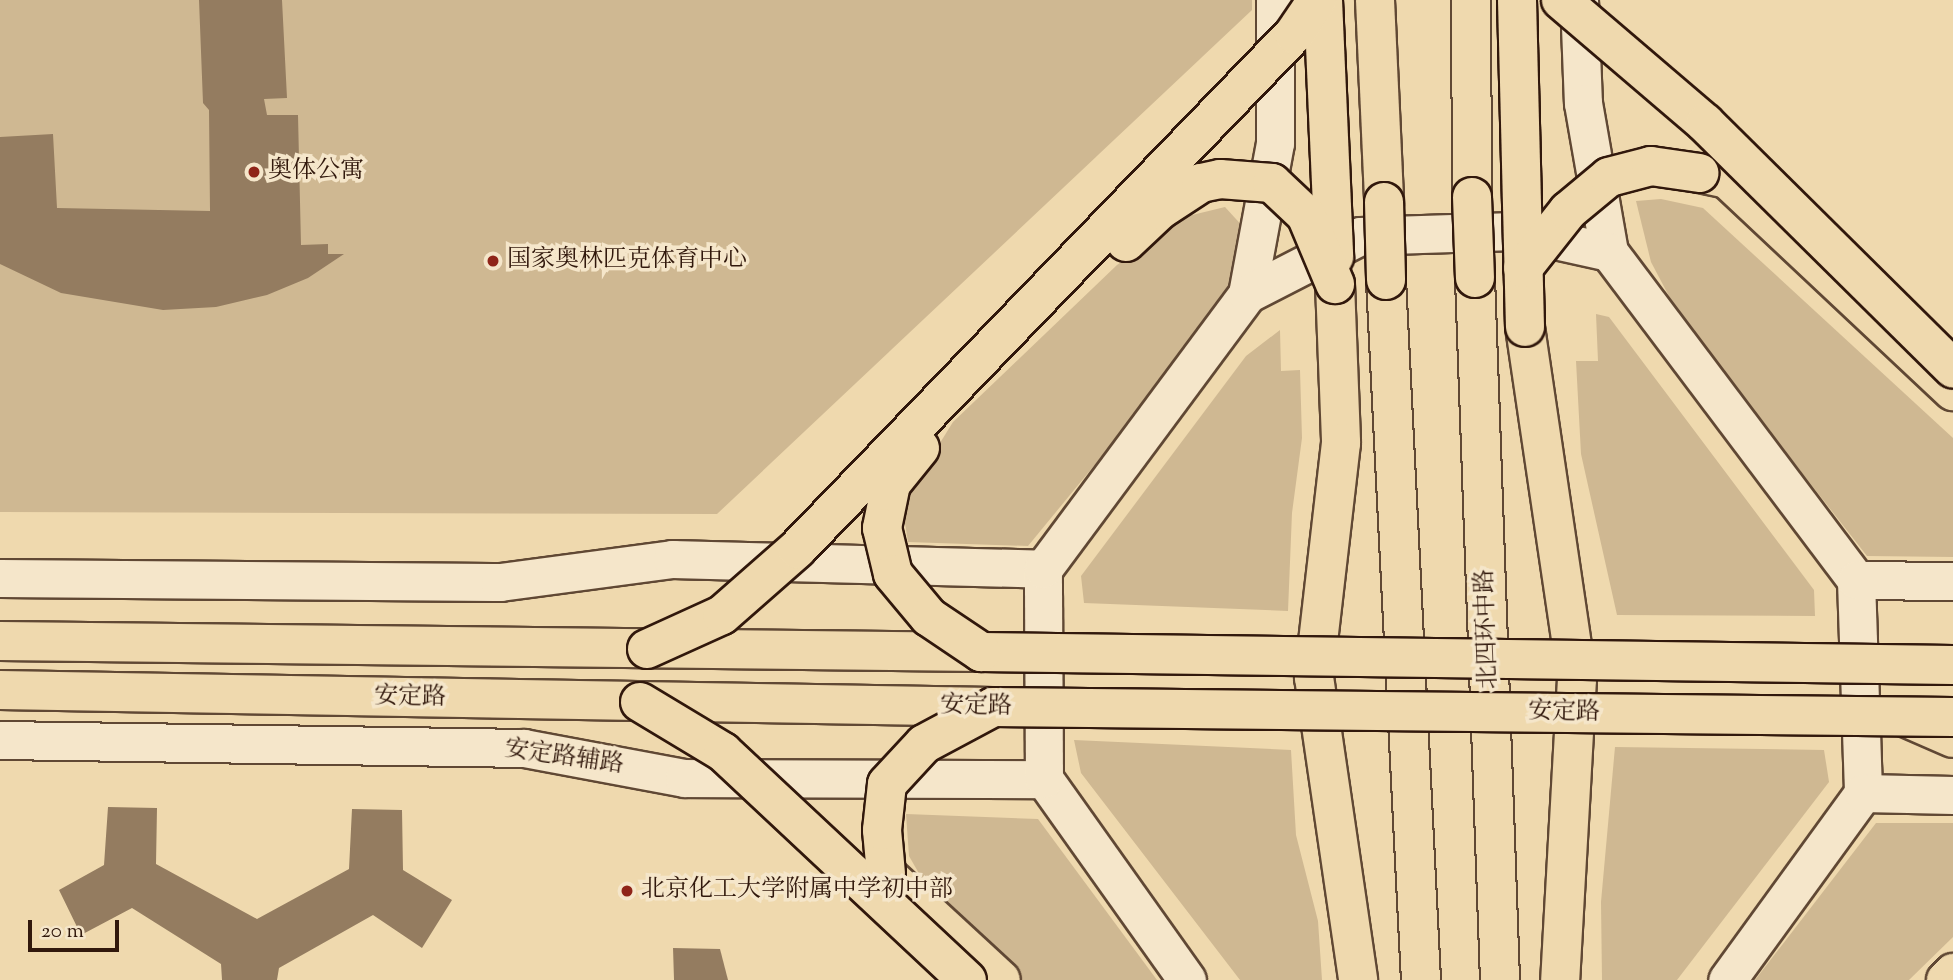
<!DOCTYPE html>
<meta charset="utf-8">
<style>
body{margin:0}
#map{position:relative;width:1953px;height:980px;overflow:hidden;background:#efd9ae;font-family:"Sorts Mill Goudy","Noto Serif SC",serif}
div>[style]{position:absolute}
.green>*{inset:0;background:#cfb892}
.building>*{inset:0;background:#947c60}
.roads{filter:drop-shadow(2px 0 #604834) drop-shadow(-2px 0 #604834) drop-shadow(0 2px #604834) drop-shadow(0 -2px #604834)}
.minor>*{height:37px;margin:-18.5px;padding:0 18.5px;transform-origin:18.5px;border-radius:18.5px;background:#f5e6ca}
.major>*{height:38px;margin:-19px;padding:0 19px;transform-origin:19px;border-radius:19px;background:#efd9ae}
.highway>*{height:38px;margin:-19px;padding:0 19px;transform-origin:19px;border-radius:19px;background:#efd9ae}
.bridges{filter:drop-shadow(2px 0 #31180c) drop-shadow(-2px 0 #31180c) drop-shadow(0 2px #31180c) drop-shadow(0 -2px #31180c)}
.major-bridge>*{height:38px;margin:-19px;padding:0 19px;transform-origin:19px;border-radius:19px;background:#efd9ae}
.highway-bridge>*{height:38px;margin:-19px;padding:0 19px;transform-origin:19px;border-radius:19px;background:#efd9ae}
.dots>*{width:19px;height:19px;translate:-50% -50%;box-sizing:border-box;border:4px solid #f5e6ca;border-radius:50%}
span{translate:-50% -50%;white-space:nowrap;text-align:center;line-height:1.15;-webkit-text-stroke:7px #f5e6ca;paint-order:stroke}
.poi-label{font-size:24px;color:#31180c}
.left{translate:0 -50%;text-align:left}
.street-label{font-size:24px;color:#31180c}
.scale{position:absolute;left:28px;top:920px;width:91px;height:32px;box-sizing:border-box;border:4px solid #31180c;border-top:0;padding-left:9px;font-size:21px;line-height:24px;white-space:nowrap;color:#31180c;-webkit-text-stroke:5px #f5e6ca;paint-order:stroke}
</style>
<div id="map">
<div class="green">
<div style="clip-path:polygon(0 0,1252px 0,1252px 10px,717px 514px,0 512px)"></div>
<div style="clip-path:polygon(1661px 199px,1703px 208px,1953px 438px,1953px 557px,1867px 556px,1680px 317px,1651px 262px,1636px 201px)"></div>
<div style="clip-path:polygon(1225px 207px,1246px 230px,1226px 305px,1028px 546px,908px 542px,902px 504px,953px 422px,1117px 265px,1184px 217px)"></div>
<div style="clip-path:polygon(1596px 314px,1609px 317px,1814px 590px,1815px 616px,1617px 615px,1581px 454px,1576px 361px,1598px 361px)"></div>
<div style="clip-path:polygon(1280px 330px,1281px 371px,1300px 370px,1302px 438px,1292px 513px,1288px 611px,1084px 603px,1081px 576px,1246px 356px)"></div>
<div style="clip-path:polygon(1074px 740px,1291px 750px,1296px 835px,1318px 921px,1322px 980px,1240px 980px,1081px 773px)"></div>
<div style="clip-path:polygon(1615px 747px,1824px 750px,1829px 782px,1677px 980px,1602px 980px,1601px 902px)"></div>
<div style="clip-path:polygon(906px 814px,1038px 819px,1157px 980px,1011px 980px,941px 912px,909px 856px)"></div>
<div style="clip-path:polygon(1876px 823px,1953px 823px,1953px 937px,1909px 980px,1755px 980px)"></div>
</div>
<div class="building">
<div style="clip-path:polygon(199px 0,282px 0,287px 98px,264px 99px,267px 115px,298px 115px,301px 245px,328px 244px,328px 254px,344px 254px,308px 278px,267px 295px,216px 307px,163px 310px,61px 293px,0 264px,0 137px,53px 134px,57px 208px,210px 211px,209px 110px,203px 103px)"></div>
<div style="clip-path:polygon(108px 807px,157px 808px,156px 864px,257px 919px,349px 869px,352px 809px,402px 810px,403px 870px,452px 900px,422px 948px,373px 915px,279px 968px,277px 980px,222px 980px,221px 964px,132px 908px,81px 935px,59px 890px,104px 865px)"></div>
<div style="clip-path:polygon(673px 948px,720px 949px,728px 980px,674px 980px)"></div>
</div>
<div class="roads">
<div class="minor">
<div style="left:1579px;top:0;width:103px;rotate:87.8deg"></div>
<div style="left:1583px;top:103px;width:151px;rotate:80.1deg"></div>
<div style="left:1609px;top:252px;width:411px;rotate:53deg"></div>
<div style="left:1856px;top:580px;width:213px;rotate:88.1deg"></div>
<div style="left:1863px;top:793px;width:231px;rotate:126deg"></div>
<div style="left:1247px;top:294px;width:154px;rotate:-79.5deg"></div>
<div style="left:1275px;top:143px;width:143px;rotate:-90deg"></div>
<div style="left:0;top:578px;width:500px;rotate:0.46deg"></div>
<div style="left:500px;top:582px;width:174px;rotate:-7.6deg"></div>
<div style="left:672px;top:559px;width:371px;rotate:1.5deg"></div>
<div style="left:1856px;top:580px;width:97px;rotate:0.6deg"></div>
<div style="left:0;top:740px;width:524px;rotate:0.87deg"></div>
<div style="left:524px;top:748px;width:163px;rotate:10.6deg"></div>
<div style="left:684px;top:778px;width:360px;rotate:0.2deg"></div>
<div style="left:1863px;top:793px;width:90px;rotate:1.3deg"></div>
<div style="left:1187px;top:980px;width:247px;rotate:-125.4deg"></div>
<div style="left:1044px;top:779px;width:210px;rotate:-90.3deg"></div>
<div style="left:1043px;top:569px;width:342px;rotate:-53.4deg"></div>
<div style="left:1247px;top:294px;width:127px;rotate:-27.2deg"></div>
<div style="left:1360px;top:236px;width:154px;rotate:-1.9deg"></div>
<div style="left:1514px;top:231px;width:97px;rotate:12.5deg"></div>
</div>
<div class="major">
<div style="left:0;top:641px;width:981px;rotate:0.64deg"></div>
<div style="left:0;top:690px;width:993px;rotate:0.98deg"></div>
</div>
<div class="highway">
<div style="left:1375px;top:0;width:202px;rotate:87.4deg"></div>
<div style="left:1471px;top:0;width:197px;rotate:89.7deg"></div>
<div style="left:1699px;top:173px;width:29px;rotate:12deg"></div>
<div style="left:1727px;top:179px;width:310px;rotate:43.2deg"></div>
<div style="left:1475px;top:278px;width:702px;rotate:87.96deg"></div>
<div style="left:1386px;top:280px;width:701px;rotate:87.14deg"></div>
<div style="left:1335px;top:284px;width:159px;rotate:87.8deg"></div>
<div style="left:1341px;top:443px;width:236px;rotate:96.6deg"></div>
<div style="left:1314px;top:677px;width:306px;rotate:81.7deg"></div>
<div style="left:1525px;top:327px;width:356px;rotate:81.6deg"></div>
<div style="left:1577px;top:679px;width:301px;rotate:93.2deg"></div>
<div style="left:1905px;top:717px;width:52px;rotate:23.6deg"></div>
<div style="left:886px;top:874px;width:156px;rotate:42.7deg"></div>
<div style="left:1946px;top:980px;width:10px;rotate:-45deg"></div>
</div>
</div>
<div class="bridges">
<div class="major-bridge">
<div style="left:981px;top:652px;width:972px;rotate:0.77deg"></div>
<div style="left:993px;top:707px;width:960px;rotate:0.6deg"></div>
</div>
<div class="highway-bridge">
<div style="left:1323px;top:0;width:257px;rotate:87.5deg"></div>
<div style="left:1517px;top:0;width:327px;rotate:88.6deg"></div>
<div style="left:1561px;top:0;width:189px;rotate:40.5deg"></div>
<div style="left:1705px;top:123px;width:349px;rotate:44.7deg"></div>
<div style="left:1472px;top:197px;width:81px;rotate:87.9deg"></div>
<div style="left:1384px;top:202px;width:78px;rotate:88.5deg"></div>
<div style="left:1126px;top:242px;width:47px;rotate:-43.3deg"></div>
<div style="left:1160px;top:210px;width:49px;rotate:-33.4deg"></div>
<div style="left:1201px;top:183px;width:19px;rotate:-12deg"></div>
<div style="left:1220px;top:179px;width:52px;rotate:4.4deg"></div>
<div style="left:1272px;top:183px;width:47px;rotate:43.3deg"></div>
<div style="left:1306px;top:215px;width:75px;rotate:67.2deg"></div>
<div style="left:1523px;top:268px;width:73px;rotate:-51.7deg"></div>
<div style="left:1568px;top:211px;width:53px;rotate:-39.7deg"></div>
<div style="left:1609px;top:177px;width:43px;rotate:-14.7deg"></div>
<div style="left:1651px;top:166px;width:49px;rotate:8.3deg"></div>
<div style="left:920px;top:448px;width:46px;rotate:128.9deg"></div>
<div style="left:891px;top:484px;width:45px;rotate:101.6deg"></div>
<div style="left:882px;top:528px;width:47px;rotate:76.6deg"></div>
<div style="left:893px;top:574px;width:56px;rotate:50.1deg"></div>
<div style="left:929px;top:617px;width:63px;rotate:33.9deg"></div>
<div style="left:647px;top:649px;width:82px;rotate:-24.4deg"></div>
<div style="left:722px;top:615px;width:100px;rotate:-41.3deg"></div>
<div style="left:797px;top:549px;width:716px;rotate:-46.02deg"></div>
<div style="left:1294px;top:34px;width:41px;rotate:-55.9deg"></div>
<div style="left:640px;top:702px;width:97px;rotate:31.1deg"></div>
<div style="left:723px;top:752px;width:334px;rotate:43.1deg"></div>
<div style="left:886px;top:874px;width:44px;rotate:-95.2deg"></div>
<div style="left:882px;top:830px;width:46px;rotate:-83.8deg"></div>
<div style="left:887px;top:784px;width:54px;rotate:-47.2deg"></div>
<div style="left:924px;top:744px;width:78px;rotate:-28.2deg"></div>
</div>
</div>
<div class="dots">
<div style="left:254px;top:172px;background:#8f2418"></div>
<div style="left:493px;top:261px;background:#8f2418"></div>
<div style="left:627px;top:891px;background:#8f2418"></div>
</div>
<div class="poi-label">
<span class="left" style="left:268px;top:172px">奥体公寓</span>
<span class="left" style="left:507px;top:261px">国家奥林匹克体育中心</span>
<span class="left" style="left:641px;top:891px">北京化工大学附属中学初中部</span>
</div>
<div class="street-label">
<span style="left:1488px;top:629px;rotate:-92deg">北四环中路</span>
<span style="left:410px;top:698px;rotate:1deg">安定路</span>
<span style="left:976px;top:707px;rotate:1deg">安定路</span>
<span style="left:1564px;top:713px;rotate:1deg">安定路</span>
<span style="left:564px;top:758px;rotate:8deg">安定路辅路</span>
</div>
<div class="scale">20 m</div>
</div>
